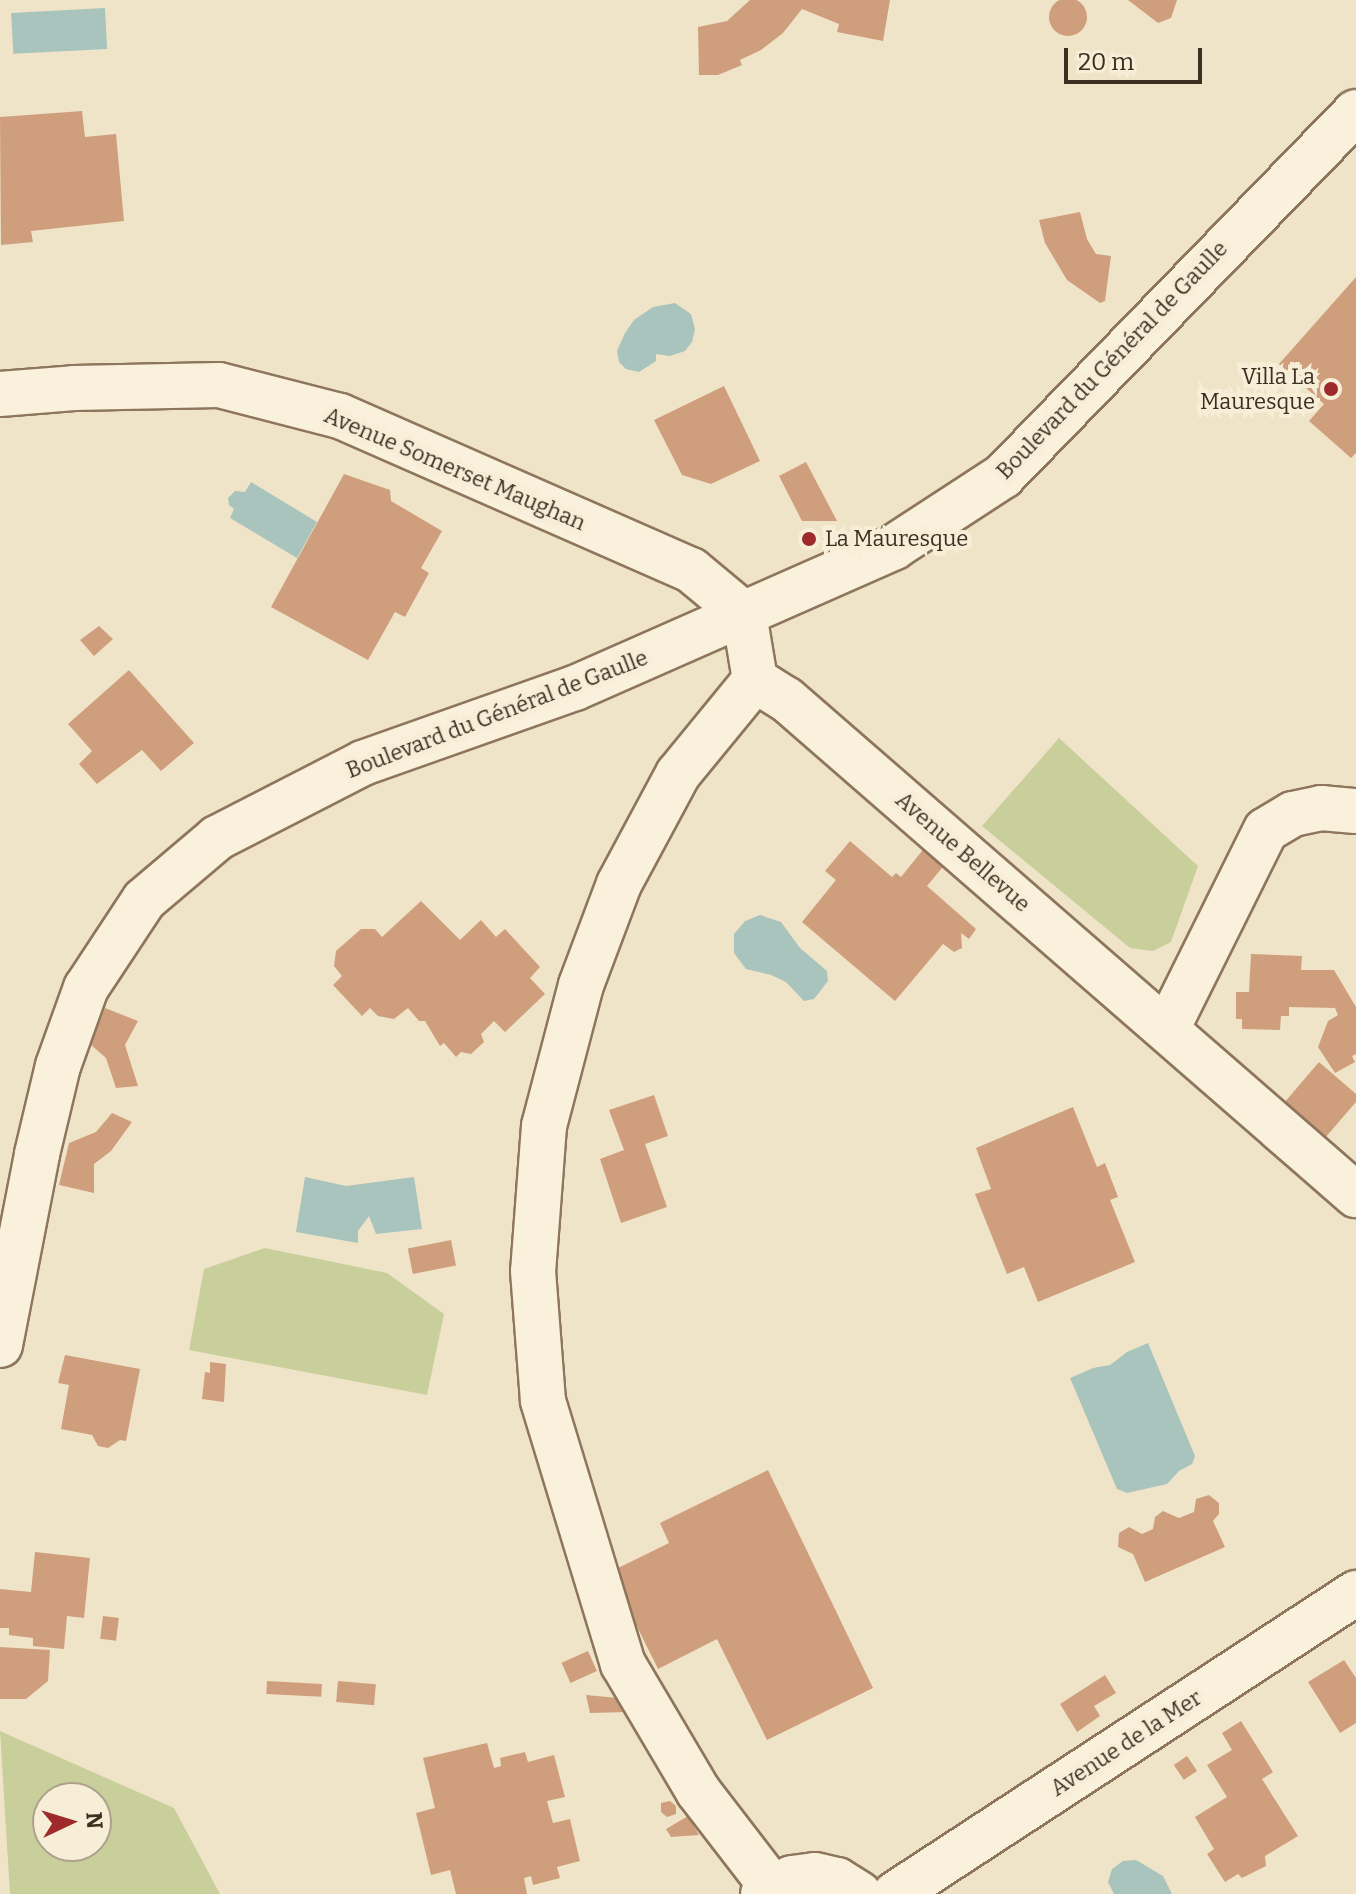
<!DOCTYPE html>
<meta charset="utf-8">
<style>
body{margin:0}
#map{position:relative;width:1356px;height:1894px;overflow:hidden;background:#f0e4c8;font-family:Bitter,serif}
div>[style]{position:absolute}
.green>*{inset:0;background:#c9cf9b}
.water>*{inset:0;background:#a9c4bc;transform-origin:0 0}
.building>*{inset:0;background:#cf9f7d;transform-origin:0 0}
.round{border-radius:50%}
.roads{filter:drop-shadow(2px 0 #8d765c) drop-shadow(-2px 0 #8d765c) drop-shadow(0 2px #8d765c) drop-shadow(0 -2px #8d765c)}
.minor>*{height:44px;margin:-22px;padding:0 22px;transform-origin:22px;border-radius:22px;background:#faf1dc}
.dots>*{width:22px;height:22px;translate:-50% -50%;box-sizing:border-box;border:4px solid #f7eed8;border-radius:50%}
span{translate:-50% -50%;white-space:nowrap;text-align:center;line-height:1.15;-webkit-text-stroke:8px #f7eed8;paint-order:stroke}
.street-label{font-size:22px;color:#3d2e20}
.poi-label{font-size:22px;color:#3d2e20}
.right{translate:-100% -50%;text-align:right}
.left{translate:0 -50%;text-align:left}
.north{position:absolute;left:32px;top:1782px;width:80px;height:80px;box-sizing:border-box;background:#f7eed8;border:2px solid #ada18e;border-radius:50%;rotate:86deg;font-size:22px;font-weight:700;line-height:32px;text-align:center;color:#3d2e20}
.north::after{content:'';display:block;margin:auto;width:28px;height:36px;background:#9e2a2b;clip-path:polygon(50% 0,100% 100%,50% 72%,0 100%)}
.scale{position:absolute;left:1064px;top:48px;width:138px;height:36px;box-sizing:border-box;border:4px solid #3d2e20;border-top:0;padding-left:10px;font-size:24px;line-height:28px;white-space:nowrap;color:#3d2e20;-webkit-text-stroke:6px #f7eed8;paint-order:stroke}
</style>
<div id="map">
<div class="green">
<div style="clip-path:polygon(1059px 738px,1198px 866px,1171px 942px,1153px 951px,1130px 948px,982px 826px)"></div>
<div style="clip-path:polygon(265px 1248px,387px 1273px,444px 1314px,427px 1395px,189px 1350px,204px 1269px)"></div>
<div style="clip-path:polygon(evenodd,0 1731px,174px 1808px,220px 1894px,10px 1894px,0 1731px,48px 1798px,96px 1798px,96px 1846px,48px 1846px,48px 1798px)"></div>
</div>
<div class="water">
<div style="left:105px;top:8px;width:41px;height:94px;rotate:87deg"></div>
<div style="clip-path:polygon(675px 303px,691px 314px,695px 329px,692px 342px,685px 351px,670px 356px,656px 354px,656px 361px,639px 372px,626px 369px,619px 362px,617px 351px,625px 333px,634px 320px,653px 307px)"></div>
<div style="clip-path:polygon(251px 482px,317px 522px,297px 558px,230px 518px,234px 509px,229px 505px,228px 498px,235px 491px,245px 492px)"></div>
<div style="clip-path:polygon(760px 915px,781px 922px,800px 948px,827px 971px,828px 981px,814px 999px,804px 1001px,786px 982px,771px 975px,746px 969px,734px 953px,734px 934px,745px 921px)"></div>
<div style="clip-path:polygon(305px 1177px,346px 1186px,414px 1177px,422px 1229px,376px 1234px,369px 1216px,358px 1231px,358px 1243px,296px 1232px)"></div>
<div style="clip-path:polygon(1148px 1343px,1195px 1456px,1192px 1464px,1179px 1471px,1167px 1484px,1127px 1493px,1117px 1489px,1070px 1378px,1093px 1368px,1110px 1365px,1127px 1352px)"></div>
<div style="clip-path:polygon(1136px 1860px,1163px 1876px,1172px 1894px,1114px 1894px,1108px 1882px,1112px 1869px,1123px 1861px)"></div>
</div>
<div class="building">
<div class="round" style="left:1049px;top:-2px;width:38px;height:38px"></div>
<div style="clip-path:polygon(750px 0,890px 0,883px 41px,837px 32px,839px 24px,802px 9px,783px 33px,761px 50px,740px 60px,742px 65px,718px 75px,699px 75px,698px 27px,727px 21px)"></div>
<div style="clip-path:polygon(1128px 0,1177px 0,1171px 18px,1158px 23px)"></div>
<div style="clip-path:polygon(82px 111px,85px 137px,116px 134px,124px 221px,31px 231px,33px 242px,1px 245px,0 117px)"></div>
<div style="clip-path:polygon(1080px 212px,1087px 239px,1096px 254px,1111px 256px,1105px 301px,1100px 303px,1067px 280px,1045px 243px,1039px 220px)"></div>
<div style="clip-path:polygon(1356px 277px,1356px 453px,1351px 458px,1309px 421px,1324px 404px,1279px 364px)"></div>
<div style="clip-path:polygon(724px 386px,760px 461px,711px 484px,682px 475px,654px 420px)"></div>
<div style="clip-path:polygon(806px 462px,837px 521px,802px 521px,779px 476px)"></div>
<div style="clip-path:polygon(344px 474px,390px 490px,391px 501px,442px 531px,421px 568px,429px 573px,405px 617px,395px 612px,368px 660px,271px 607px)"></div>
<div style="clip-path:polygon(99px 626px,113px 639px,94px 656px,80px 640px)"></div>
<div style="clip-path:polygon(129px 670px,194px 743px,161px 771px,142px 750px,97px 784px,79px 764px,92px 751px,68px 724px)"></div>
<div style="clip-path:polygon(850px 841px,892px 877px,896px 873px,901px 877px,926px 846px,946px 863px,927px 886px,976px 929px,969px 939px,961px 933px,962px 948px,954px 952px,943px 944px,895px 1001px,802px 922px,836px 880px,825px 871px)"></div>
<div style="clip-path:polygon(421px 901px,460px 940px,481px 920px,496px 937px,505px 929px,540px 967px,530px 978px,545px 994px,505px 1032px,494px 1021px,481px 1034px,484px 1042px,471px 1054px,461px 1052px,456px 1057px,444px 1043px,440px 1046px,425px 1021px,419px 1021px,408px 1008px,394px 1019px,378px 1016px,370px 1008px,362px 1016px,333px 985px,342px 976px,334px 966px,336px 951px,361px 929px,375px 929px,382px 937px)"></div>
<div style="clip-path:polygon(1251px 954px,1302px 956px,1301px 970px,1334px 970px,1356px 1007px,1356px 1054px,1352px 1056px,1355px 1062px,1335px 1073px,1318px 1047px,1328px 1021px,1338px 1015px,1335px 1008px,1289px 1007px,1289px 1016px,1281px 1016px,1280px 1030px,1242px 1029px,1242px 1019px,1236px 1019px,1236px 992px,1249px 992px)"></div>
<div style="clip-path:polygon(105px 1008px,138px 1021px,125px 1045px,138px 1086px,116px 1088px,106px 1058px,90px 1044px)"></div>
<div style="clip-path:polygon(1319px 1062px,1356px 1094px,1356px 1102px,1325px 1138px,1284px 1103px)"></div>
<div style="clip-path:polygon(654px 1095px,668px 1136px,645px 1144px,667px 1207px,621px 1223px,600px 1159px,624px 1150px,609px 1110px)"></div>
<div style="clip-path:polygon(1073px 1107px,1097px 1167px,1105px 1163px,1118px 1197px,1110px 1200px,1135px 1262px,1038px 1302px,1024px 1267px,1007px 1274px,975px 1194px,991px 1189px,976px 1148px)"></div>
<div style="clip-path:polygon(112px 1113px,132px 1122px,111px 1151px,94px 1164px,94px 1193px,59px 1185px,69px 1143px,96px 1132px)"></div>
<div style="left:451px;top:1240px;width:26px;height:44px;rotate:79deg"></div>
<div style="clip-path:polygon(65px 1355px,140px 1369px,126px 1441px,120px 1440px,108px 1448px,98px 1446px,92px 1435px,61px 1429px,69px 1385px,58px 1383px)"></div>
<div style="clip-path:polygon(210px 1362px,226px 1364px,224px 1402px,202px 1399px,205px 1372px,210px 1373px)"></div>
<div style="clip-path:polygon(768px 1470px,873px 1688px,767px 1740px,717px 1639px,658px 1669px,610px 1572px,669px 1543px,660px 1523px)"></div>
<div style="clip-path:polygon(1209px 1495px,1219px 1503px,1219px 1514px,1213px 1521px,1225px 1547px,1145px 1582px,1133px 1554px,1118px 1547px,1119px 1533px,1129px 1527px,1142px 1534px,1153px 1529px,1155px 1517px,1163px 1511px,1179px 1518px,1194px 1512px,1196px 1499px)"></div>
<div style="clip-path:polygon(35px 1552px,90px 1558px,84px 1618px,67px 1616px,64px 1649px,33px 1646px,33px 1638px,9px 1635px,9px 1628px,0 1628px,0 1589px,31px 1592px)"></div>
<div style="left:103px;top:1616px;width:16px;height:23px;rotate:7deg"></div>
<div style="clip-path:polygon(0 1647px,50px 1650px,48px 1681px,26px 1699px,0 1699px)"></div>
<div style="left:588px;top:1651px;width:22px;height:29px;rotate:66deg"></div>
<div style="clip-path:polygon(1344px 1660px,1356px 1678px,1356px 1723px,1340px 1733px,1308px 1682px)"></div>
<div style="clip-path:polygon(1105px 1675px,1116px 1693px,1094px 1706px,1100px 1716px,1077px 1732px,1060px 1704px)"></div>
<div style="left:267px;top:1681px;width:55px;height:13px;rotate:3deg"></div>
<div style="left:338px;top:1681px;width:38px;height:21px;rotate:5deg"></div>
<div style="clip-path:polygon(586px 1695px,618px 1698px,627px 1712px,590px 1713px)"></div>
<div style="clip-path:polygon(1241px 1721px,1273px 1772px,1262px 1779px,1298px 1836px,1265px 1856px,1266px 1866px,1242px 1878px,1238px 1874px,1225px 1882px,1207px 1854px,1214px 1849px,1195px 1817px,1227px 1797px,1207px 1765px,1232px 1750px,1222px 1733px)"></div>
<div style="clip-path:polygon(487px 1743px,494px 1768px,501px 1766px,500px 1758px,525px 1752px,528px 1762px,554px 1755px,565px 1797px,547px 1801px,553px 1823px,570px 1819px,580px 1861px,557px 1867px,560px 1878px,533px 1885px,531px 1876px,524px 1878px,527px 1894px,456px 1894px,450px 1870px,431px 1875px,416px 1813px,435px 1808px,423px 1758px)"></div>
<div style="left:1187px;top:1756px;width:18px;height:16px;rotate:56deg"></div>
<div style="clip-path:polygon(670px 1801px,676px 1806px,676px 1814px,667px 1817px,661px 1812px,661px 1803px)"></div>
<div style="clip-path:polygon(688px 1816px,699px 1835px,671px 1837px,666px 1829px)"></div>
</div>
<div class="roads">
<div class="minor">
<div style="left:0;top:394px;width:74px;rotate:-4.6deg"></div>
<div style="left:74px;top:388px;width:145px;rotate:-1.2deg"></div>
<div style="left:219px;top:385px;width:125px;rotate:14.4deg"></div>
<div style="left:340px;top:416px;width:383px;rotate:23.7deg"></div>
<div style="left:691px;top:570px;width:69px;rotate:39.7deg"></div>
<div style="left:744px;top:614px;width:67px;rotate:80.5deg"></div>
<div style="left:755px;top:680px;width:122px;rotate:129.3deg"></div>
<div style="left:678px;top:774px;width:125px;rotate:118.2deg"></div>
<div style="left:619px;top:884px;width:108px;rotate:110.6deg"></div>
<div style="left:581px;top:985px;width:146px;rotate:104.7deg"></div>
<div style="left:544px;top:1126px;width:145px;rotate:94.3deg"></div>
<div style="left:533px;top:1271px;width:130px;rotate:85.6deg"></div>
<div style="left:543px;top:1401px;width:275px;rotate:73.1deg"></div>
<div style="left:623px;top:1664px;width:147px;rotate:59.4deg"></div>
<div style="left:698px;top:1791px;width:121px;rotate:52.4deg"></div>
<div style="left:755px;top:680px;width:36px;rotate:32deg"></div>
<div style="left:786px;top:699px;width:756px;rotate:41.03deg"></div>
<div style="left:1167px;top:1029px;width:222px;rotate:-63.6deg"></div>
<div style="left:1266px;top:830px;width:31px;rotate:-31deg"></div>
<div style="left:1293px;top:814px;width:29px;rotate:-12deg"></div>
<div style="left:1321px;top:808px;width:35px;rotate:5deg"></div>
<div style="left:0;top:1345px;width:195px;rotate:-79deg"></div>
<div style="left:37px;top:1154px;width:90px;rotate:-76.6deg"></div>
<div style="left:58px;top:1066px;width:83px;rotate:-70.3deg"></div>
<div style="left:86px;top:988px;width:105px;rotate:-56.6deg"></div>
<div style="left:144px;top:900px;width:96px;rotate:-40.3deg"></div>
<div style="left:217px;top:838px;width:164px;rotate:-27.2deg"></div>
<div style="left:363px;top:763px;width:225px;rotate:-19.5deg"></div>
<div style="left:575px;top:688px;width:349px;rotate:-23.8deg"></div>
<div style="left:894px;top:547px;width:130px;rotate:-33.1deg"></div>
<div style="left:1003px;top:476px;width:507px;rotate:-45.88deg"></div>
<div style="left:763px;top:1894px;width:33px;rotate:-29deg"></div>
<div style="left:792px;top:1878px;width:23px;rotate:-7deg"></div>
<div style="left:815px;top:1875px;width:23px;rotate:13deg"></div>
<div style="left:837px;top:1880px;width:26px;rotate:32deg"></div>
<div style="left:895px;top:1894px;width:551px;rotate:-33.14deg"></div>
</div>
</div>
<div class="dots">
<div style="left:1331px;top:389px;background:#9e2a2b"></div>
<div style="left:809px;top:539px;background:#9e2a2b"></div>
</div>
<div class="street-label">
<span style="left:1112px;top:360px;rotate:-46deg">Boulevard du Général de Gaulle</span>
<span style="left:455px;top:469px;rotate:23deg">Avenue Somerset Maughan</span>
<span style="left:497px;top:714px;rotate:-21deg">Boulevard du Général de Gaulle</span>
<span style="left:963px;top:852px;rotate:41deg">Avenue Bellevue</span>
<span style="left:1126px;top:1743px;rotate:-33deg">Avenue de la Mer</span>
</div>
<div class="poi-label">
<span class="right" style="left:1315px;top:389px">Villa La<br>Mauresque</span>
<span class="left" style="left:825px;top:539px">La Mauresque</span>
</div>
<div class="north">N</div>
<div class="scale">20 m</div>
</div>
